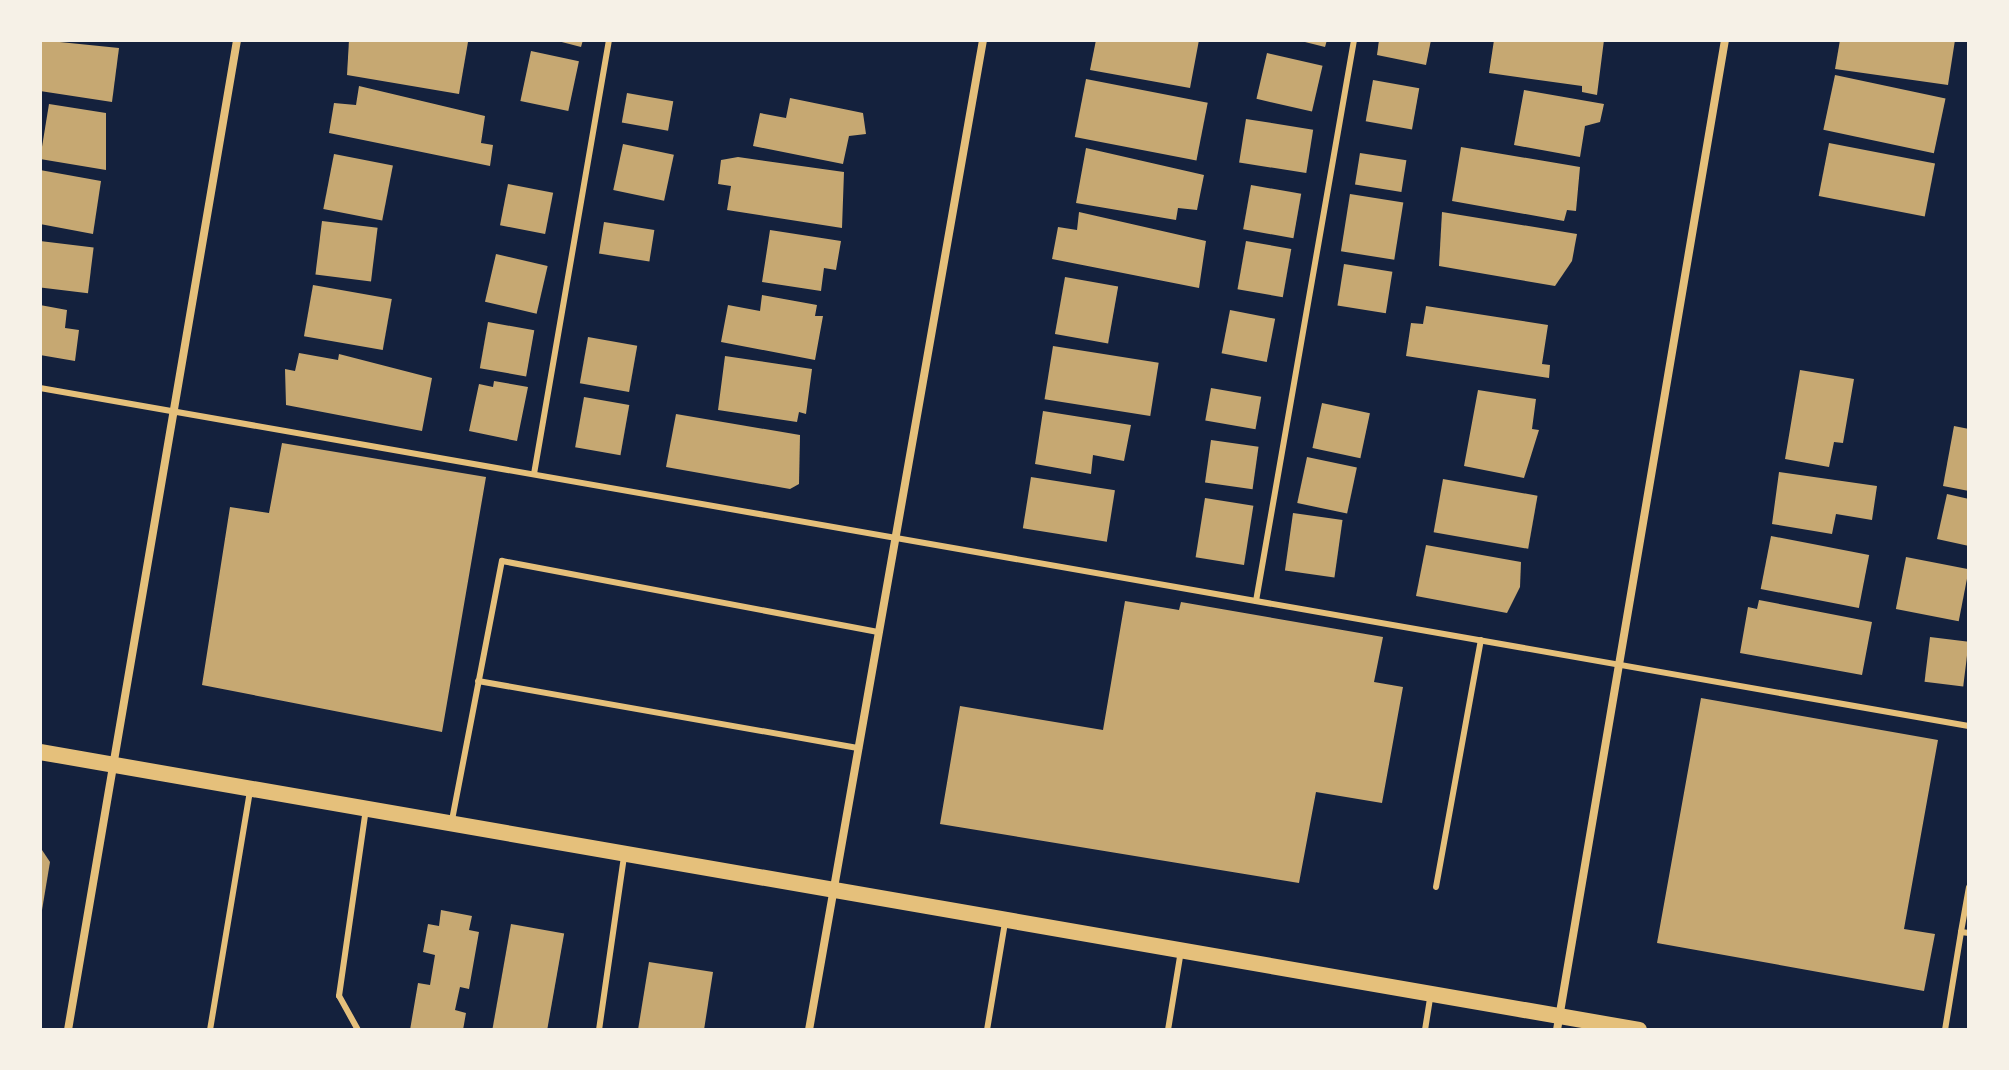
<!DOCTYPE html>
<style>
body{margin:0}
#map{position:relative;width:2009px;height:1070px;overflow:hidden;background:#14213d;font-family:Rubik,sans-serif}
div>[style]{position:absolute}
.building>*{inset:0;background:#c6a872;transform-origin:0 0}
.service>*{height:6px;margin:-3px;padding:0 3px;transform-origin:3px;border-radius:3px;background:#e5c07b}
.minor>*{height:8px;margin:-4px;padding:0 4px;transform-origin:4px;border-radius:4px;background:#e5c07b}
.secondary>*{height:16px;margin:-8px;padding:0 8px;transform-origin:8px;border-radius:8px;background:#e5c07b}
span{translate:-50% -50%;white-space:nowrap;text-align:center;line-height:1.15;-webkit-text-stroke:6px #f6f1e7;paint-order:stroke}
.frame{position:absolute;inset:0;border:42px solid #f6f1e7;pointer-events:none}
</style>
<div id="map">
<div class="building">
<div style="clip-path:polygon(40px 40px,119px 48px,112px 102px,40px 91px)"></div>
<div style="clip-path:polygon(349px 40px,468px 42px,459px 94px,347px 75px)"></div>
<div style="clip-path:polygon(554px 40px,583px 40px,581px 47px)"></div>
<div style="clip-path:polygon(1096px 40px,1199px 40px,1190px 88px,1090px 70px)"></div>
<div style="clip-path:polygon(1297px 40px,1327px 40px,1325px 47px)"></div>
<div style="clip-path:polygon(1379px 40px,1431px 40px,1426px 65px,1377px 55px)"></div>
<div style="clip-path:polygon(1494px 40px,1604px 40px,1597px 95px,1582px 92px,1582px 86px,1489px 73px)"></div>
<div style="clip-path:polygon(1840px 40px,1955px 40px,1948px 85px,1835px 69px)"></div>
<div style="left:531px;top:51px;width:49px;height:51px;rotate:12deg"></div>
<div style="left:1267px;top:53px;width:57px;height:47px;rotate:13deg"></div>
<div style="left:1835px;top:75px;width:113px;height:56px;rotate:12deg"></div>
<div style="left:1086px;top:79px;width:124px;height:59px;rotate:11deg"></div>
<div style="left:1373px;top:80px;width:47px;height:42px;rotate:10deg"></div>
<div style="clip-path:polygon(359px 86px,485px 116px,481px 143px,493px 145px,490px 166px,329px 133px,334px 103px,356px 105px)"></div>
<div style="clip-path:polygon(1524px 90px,1604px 104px,1600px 122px,1585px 126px,1580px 157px,1514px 145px)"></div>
<div style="left:627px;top:93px;width:47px;height:30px;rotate:10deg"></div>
<div style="clip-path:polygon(790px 98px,863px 113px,866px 134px,849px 136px,843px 164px,753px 146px,760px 113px,786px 118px)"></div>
<div style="clip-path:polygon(49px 104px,106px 113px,106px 170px,40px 159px)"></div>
<div style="left:1246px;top:119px;width:68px;height:44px;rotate:9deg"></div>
<div style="left:1829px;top:143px;width:108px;height:54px;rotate:11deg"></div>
<div style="left:623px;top:144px;width:52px;height:47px;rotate:12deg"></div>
<div style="clip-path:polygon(1461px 147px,1580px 167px,1576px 211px,1567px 210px,1564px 221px,1452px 201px)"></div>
<div style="clip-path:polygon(1086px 148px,1204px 175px,1197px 210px,1178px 208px,1176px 220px,1076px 203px)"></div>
<div style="left:1360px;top:153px;width:47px;height:32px;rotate:9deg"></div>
<div style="left:334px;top:154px;width:60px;height:56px;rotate:11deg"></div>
<div style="clip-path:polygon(738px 157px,844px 172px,842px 228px,727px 210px,731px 186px,718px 184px,721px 160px)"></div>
<div style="clip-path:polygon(40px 170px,101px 181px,93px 234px,40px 224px)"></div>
<div style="left:508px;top:184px;width:46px;height:42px;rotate:11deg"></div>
<div style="left:1251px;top:185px;width:51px;height:45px;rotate:10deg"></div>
<div style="left:1350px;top:194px;width:54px;height:58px;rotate:9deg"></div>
<div style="clip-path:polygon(1079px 212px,1206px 241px,1199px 288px,1052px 259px,1058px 227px,1077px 230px)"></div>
<div style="clip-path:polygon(1442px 212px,1577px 234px,1572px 261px,1555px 286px,1439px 266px)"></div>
<div style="left:322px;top:221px;width:56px;height:54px;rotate:7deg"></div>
<div style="left:604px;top:222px;width:51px;height:32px;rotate:9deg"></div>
<div style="clip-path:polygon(770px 230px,841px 241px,836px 270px,824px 268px,821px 291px,762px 282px)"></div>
<div style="left:40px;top:241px;width:54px;height:46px;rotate:7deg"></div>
<div style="left:1246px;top:241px;width:46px;height:49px;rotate:10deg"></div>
<div style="left:496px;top:254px;width:53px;height:49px;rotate:13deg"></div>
<div style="left:1344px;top:264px;width:49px;height:42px;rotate:9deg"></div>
<div style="left:1065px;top:277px;width:54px;height:58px;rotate:10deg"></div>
<div style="left:313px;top:285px;width:80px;height:52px;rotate:10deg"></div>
<div style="clip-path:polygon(762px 295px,817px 305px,815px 316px,823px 316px,815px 360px,721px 342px,728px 305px,760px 311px)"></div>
<div style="clip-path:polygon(40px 305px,67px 310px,65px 328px,79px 330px,75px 361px,40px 355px)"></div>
<div style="clip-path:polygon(1426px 306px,1548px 325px,1542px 364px,1550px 365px,1549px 378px,1406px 356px,1411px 323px,1423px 324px)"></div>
<div style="left:1230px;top:310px;width:46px;height:44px;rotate:11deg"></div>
<div style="left:488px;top:322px;width:47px;height:47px;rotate:10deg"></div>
<div style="left:588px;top:337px;width:50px;height:47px;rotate:10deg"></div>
<div style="left:1053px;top:346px;width:107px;height:54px;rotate:9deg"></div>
<div style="clip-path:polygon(299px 353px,338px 360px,339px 354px,432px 378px,422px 431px,286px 405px,285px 369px,295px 371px)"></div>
<div style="clip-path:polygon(725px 356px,812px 369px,806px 414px,799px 412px,797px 422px,718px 410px)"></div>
<div style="clip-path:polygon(1800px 370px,1854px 379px,1843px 443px,1834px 442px,1829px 467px,1785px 459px)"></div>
<div style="clip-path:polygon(494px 381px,528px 387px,517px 441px,469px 431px,479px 384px,493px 387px)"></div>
<div style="left:1211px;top:388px;width:51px;height:33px;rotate:10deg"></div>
<div style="clip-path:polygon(1478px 390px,1536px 399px,1532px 429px,1539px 430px,1524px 478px,1464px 466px)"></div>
<div style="left:584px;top:397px;width:46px;height:51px;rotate:10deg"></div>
<div style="left:1322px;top:403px;width:49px;height:46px;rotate:12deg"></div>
<div style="clip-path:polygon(1043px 411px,1131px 425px,1124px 461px,1093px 455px,1091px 474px,1035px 464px)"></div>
<div style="clip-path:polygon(676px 414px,800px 435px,799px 484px,790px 489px,666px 467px)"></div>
<div style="clip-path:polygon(1954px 426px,1969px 429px,1969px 491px,1943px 486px)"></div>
<div style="left:1211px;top:440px;width:48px;height:43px;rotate:8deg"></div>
<div style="clip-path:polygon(282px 443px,486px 477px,442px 732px,202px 685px,230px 507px,269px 513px)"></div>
<div style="left:1307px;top:457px;width:51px;height:47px;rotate:12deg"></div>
<div style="clip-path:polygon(1779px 472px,1877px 486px,1872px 520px,1836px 514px,1832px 534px,1772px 524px)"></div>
<div style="left:1031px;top:477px;width:85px;height:52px;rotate:9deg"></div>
<div style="left:1443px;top:479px;width:96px;height:54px;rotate:10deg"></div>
<div style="clip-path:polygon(1947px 494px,1969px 499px,1969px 546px,1937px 539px)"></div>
<div style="left:1205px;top:498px;width:49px;height:60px;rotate:9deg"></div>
<div style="left:1293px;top:513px;width:50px;height:58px;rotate:8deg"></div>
<div style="left:1771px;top:536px;width:100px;height:54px;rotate:11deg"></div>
<div style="clip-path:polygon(1426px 545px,1521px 562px,1520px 587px,1507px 613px,1416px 596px)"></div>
<div style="left:1906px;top:557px;width:64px;height:53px;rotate:11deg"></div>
<div style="clip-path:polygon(1759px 600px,1872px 622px,1862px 675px,1740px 653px,1748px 607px,1757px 609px)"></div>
<div style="clip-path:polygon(1125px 601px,1179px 610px,1181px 602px,1383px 637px,1374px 682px,1403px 687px,1382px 803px,1316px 792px,1299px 883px,940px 824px,960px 706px,1103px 730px)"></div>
<div style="left:1930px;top:637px;width:39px;height:45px;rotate:7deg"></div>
<div style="clip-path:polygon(1701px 698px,1938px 740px,1904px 929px,1935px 934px,1924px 991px,1657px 943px)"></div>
<div style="clip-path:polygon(40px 847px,50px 862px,42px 910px,40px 910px)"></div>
<div style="clip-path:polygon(441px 910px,472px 916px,469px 930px,479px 932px,469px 989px,460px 987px,455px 1010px,466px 1013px,463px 1030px,410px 1030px,418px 983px,430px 985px,435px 955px,423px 952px,428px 924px,439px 926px)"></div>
<div style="left:511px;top:924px;width:54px;height:108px;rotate:10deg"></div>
<div style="clip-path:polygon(649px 962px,713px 972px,704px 1030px,638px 1030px)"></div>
</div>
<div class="service">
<div style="left:40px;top:388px;width:1958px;rotate:9.94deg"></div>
<div style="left:534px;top:474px;width:440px;rotate:-80.2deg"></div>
<div style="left:1256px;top:601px;width:569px;rotate:-80.09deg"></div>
<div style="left:478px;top:681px;width:387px;rotate:10deg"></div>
<div style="left:452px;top:820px;width:264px;rotate:-79.1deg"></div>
<div style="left:502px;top:561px;width:384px;rotate:10.7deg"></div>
<div style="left:1436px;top:887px;width:251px;rotate:-79.7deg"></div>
<div style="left:1969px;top:887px;width:46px;rotate:100.1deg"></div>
<div style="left:1961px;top:932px;width:8px;rotate:7deg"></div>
<div style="left:210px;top:1030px;width:241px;rotate:-80.5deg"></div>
<div style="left:358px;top:1030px;width:39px;rotate:-119deg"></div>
<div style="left:339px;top:996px;width:189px;rotate:-81.8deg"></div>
<div style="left:599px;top:1030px;width:175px;rotate:-81.8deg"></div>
<div style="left:987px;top:1030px;width:109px;rotate:-80.5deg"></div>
<div style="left:1168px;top:1030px;width:80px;rotate:-80.7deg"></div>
<div style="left:1425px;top:1030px;width:33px;rotate:-81deg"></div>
<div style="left:1945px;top:1030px;width:99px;rotate:-80.7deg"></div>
</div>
<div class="minor">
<div style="left:68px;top:1030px;width:1004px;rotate:-80.31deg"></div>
<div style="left:809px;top:1030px;width:1005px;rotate:-80.03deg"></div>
<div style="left:1557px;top:1030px;width:1004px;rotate:-80.37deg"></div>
</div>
<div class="secondary">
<div style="left:40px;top:752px;width:1623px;rotate:9.86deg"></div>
</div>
<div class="frame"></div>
</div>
